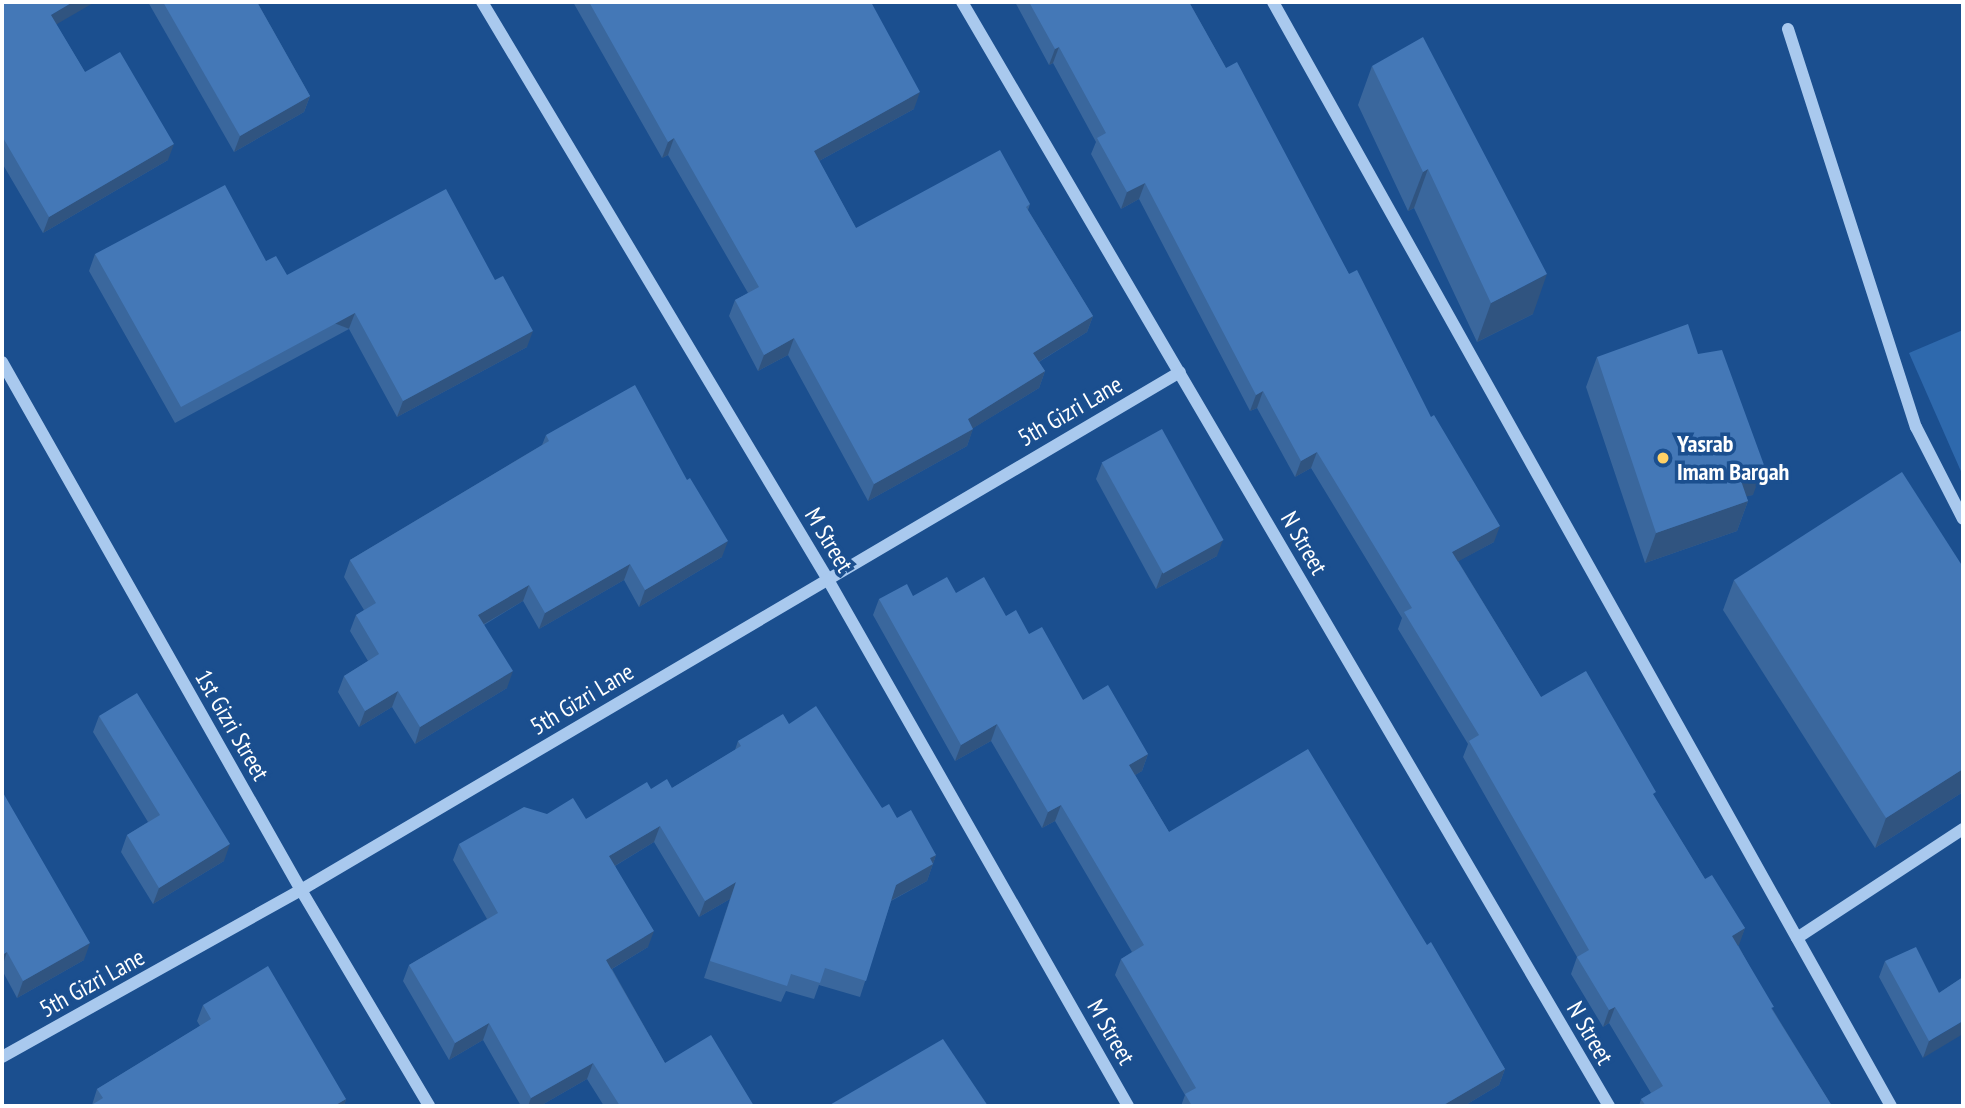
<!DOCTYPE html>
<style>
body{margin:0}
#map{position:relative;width:1965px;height:1108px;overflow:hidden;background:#1b4f8f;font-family:"PT Sans Narrow",sans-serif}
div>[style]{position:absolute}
.green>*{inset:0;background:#2e69ad}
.minor>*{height:12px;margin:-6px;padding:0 6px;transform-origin:6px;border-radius:6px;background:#a9c9ee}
.wall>*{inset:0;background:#3a679d}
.shaded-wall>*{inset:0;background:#305480;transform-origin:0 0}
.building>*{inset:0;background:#4478b7;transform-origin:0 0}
.dots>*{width:19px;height:19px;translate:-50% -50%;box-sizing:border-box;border:4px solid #1b4f8f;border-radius:50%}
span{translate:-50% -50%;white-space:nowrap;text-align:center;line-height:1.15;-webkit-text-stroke:7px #1b4f8f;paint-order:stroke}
.street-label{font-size:24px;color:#fff}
.poi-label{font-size:24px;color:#fff;font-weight:700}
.left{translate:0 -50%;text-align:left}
.frame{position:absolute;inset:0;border:4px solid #fff;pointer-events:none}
</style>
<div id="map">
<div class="green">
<div style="clip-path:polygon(1963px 330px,1963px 476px,1909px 353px)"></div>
</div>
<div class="minor">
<div style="left:482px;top:2px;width:671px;rotate:59.08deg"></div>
<div style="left:827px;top:578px;width:608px;rotate:60.31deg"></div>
<div style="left:962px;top:2px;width:1280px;rotate:59.63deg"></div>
<div style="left:1273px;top:2px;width:1265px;rotate:60.76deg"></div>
<div style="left:1788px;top:29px;width:418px;rotate:72.2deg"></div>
<div style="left:1916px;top:427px;width:103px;rotate:62.9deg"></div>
<div style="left:2px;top:362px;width:607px;rotate:60.48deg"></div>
<div style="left:301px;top:890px;width:251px;rotate:59.3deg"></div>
<div style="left:1797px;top:938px;width:199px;rotate:-33.3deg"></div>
<div style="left:2px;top:1057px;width:342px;rotate:-29.2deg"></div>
<div style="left:301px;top:890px;width:1020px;rotate:-30.51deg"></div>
</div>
<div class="wall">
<div style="clip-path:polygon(2px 2px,56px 24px,85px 72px,168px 160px,43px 233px,2px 163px)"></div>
<div style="clip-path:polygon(148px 2px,257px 2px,310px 96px,304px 112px,234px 152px)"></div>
<div style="clip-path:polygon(573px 2px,871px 2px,914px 109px,819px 161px,856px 228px,1030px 204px,1028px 210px,1093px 316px,1087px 332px,1039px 362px,1045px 371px,1039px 388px,973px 428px,967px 446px,868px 501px,788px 355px,758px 371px,729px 316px,735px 300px,748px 293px,668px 155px,662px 158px)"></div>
<div style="clip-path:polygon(1015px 2px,1189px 2px,1226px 68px,1349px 274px,1494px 542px,1458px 561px,1541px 697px,1654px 797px,1705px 879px,1745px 928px,1738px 945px,1773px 1010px,1832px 1106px,1639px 1106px,1641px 1099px,1651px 1093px,1609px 1023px,1603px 1027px,1571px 974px,1577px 957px,1463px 757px,1468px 744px,1398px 629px,1402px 618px,1311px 468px,1295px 477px,1257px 408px,1250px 411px,1139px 199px,1121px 209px,1091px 154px,1096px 142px,1053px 63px,1049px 65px)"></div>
<div style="clip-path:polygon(1372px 66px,1533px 314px,1477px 342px,1414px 208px,1408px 211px,1358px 105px)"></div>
<div style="clip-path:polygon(95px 254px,266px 261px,287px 275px,527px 347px,397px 417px,349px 329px,175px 423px,89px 271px)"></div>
<div style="clip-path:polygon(1698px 354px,1753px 495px,1746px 496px,1748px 501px,1737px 531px,1645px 563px,1586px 387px,1597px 357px)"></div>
<div style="clip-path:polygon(546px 435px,722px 557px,639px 607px,624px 580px,539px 629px,523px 601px,484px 625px,507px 688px,415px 744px,392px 707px,359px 727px,338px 692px,344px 676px,368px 661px,350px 631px,356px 615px,364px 610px,344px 577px,350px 560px,542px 445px)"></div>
<div style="clip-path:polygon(1102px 463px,1217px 556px,1156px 589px,1096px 479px)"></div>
<div style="clip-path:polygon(1963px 567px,1963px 792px,1875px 848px,1723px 610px,1734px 580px)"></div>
<div style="clip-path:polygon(956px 593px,1006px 616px,1029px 634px,1083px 700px,1148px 754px,1142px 771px,1135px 775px,1169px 832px,1427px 945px,1505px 1069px,1499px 1085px,1464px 1106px,1181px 1106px,1185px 1095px,1115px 975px,1121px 959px,1132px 952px,1055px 821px,1042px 828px,991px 741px,955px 761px,873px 615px,879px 599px)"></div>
<div style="clip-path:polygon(99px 716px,224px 861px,153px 904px,121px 852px,127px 835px,148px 822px,93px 732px)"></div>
<div style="clip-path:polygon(789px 724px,882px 808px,897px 818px,936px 855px,927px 881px,891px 901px,860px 997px,819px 985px,814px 999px,786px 991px,781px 1002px,704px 978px,730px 899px,699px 917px,654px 842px,615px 866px,648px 947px,612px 969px,665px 1063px,754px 1106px,604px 1106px,587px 1079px,540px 1106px,521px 1106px,483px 1040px,449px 1060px,403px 981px,409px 965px,487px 919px,453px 860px,459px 844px,547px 814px,586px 819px,651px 789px,672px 788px,735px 750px,738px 741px)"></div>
<div style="clip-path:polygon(2px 791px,84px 960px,17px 998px,2px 970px)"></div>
<div style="clip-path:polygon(1885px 961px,1939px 993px,1963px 977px,1923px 1058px,1879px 977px)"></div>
<div style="clip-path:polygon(203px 1005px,346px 1099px,344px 1106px,90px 1106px,92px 1105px,97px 1089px,200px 1026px,197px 1021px)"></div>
</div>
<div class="shaded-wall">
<div style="clip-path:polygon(73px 2px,95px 2px,45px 31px,51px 15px)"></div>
<div style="clip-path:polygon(1059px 47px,1053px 63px,1049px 65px,1055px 49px)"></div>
<div style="clip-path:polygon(920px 92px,914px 109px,808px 167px,814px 151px)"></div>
<div style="clip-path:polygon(310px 96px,304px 112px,234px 152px,240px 136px)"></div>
<div style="clip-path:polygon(674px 138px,668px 155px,662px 158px,668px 142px)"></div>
<div style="clip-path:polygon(174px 144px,168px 160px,43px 233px,49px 217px)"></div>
<div style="clip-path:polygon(1428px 169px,1414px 208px,1408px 211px,1423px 172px)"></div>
<div style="clip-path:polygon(1145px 183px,1139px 199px,1121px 209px,1127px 192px)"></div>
<div style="clip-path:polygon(1547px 274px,1533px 314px,1477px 342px,1491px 303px)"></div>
<div style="left:355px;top:313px;width:17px;height:198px;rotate:111deg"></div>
<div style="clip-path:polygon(1093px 316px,1087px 332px,1027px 369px,1033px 353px)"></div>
<div style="clip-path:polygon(533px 331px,527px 347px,397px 417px,403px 401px)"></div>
<div style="clip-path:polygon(794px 338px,788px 355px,758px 371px,764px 355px)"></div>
<div style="clip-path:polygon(1045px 371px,1039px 388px,962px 435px,968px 419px)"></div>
<div style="clip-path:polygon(1263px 391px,1257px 408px,1250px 411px,1256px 395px)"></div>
<div style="clip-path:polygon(973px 429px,967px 446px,868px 501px,874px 484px)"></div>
<div style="clip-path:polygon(1317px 452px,1311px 468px,1295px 477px,1301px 461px)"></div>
<div style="clip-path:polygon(1764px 465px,1753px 495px,1727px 501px,1738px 472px)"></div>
<div style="clip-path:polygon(1748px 501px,1737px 531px,1645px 563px,1656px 533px)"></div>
<div style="clip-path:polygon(1500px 526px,1494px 542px,1446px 568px,1452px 552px)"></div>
<div style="clip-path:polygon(1223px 540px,1217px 556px,1156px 589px,1162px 573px)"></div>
<div style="clip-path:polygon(728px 541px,722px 557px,639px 607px,645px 590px)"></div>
<div style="clip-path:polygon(630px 564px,624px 580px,539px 629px,545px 613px)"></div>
<div style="clip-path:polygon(529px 585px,523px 601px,472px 631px,478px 615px)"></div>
<div style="clip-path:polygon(513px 671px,507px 688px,415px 744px,420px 727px)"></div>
<div style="clip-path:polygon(398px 691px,392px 707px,359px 727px,365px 711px)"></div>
<div style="clip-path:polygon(997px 724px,991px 741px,955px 761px,961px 745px)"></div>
<div style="clip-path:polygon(1148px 754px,1142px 771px,1123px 782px,1129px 765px)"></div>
<div style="clip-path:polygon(1963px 769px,1963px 792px,1875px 848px,1886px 818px)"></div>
<div style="clip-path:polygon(1061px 805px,1055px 821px,1042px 828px,1048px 812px)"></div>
<div style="clip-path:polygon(660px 826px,654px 842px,603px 873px,609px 856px)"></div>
<div style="clip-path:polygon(230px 844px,224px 861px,153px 904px,159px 888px)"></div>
<div style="clip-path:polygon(936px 855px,927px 881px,890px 901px,896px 885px,930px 858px)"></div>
<div style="clip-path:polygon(736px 882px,730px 899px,699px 917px,705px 901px)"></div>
<div style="clip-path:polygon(1745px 928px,1739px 945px,1726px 952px,1732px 936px)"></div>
<div style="clip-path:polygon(654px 931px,648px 947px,600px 976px,606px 960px)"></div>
<div style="clip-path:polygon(90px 943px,84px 960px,17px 998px,23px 981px)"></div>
<div style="clip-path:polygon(7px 952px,2px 967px,2px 955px)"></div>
<div style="clip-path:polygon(1615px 1007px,1609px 1023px,1603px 1027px,1609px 1010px)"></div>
<div style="clip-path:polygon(1963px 1021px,1963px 1034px,1923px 1058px,1929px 1041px)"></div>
<div style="clip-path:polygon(489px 1023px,483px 1040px,449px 1060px,455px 1043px)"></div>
<div style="clip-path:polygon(593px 1063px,587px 1079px,540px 1106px,528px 1106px,531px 1098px)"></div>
<div style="clip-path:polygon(1505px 1069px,1499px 1085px,1464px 1106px,1442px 1106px)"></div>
<div style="clip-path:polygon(346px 1099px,344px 1106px,334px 1106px)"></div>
</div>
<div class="building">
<div style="clip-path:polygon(2px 2px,73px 2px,51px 15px,85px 72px,120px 52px,174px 144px,49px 217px,2px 136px)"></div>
<div style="clip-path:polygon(163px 2px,257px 2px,310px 96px,240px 136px)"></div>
<div style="clip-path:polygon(589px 2px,871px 2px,920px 92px,814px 151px,856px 228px,1000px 150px,1030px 204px,1026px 207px,1093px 316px,1033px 353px,1045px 371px,968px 419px,973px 429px,874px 484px,794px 338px,764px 355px,735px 300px,759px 287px,674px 138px,668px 142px)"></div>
<div style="clip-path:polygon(1029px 2px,1189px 2px,1226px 68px,1237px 62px,1349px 274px,1357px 270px,1431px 417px,1434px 415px,1500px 526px,1452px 552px,1541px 697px,1586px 671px,1656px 792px,1653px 794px,1705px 879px,1712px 875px,1745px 928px,1732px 936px,1774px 1007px,1771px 1008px,1832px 1106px,1646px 1106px,1641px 1099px,1663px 1086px,1615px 1007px,1609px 1010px,1577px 957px,1589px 950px,1469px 741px,1479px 735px,1404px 612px,1412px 608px,1317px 452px,1301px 461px,1263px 391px,1256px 395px,1145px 183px,1127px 192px,1097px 138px,1106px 133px,1059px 47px,1055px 49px)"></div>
<div style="clip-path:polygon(1423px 37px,1547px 274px,1491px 303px,1428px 169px,1423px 172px,1372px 66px)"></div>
<div style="clip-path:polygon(225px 185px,266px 261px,276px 256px,287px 275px,446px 189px,495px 280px,503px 276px,533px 331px,403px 401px,355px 313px,181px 407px,95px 254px)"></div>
<div style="clip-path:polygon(1688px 324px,1698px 354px,1722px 350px,1764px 465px,1738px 472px,1748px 501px,1656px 533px,1597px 357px)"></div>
<div style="clip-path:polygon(635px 385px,687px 480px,690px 478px,728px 541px,645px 590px,630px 564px,545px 613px,529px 585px,478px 615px,513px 671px,420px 727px,398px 691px,365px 711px,344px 676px,379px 654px,356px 615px,376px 603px,350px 560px,549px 441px,546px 435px)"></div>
<div style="left:1162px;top:429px;width:127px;height:69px;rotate:61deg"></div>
<div style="clip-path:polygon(1902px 472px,1963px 567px,1963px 769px,1886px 818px,1734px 580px)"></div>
<div style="clip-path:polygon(947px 577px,956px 593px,984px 577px,1006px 616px,1016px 610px,1029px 634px,1042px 627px,1083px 700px,1108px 685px,1148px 754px,1129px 765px,1169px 832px,1308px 749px,1427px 945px,1431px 942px,1505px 1069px,1442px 1106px,1192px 1106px,1185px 1094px,1196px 1088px,1121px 959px,1144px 945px,1061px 805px,1048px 812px,997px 724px,961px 745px,879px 599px,907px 584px,913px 596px)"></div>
<div style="clip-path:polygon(137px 693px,230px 844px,159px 888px,127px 835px,160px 815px,99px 716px)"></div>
<div style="clip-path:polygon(816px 706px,882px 808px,889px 804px,897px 818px,911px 810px,936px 855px,930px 858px,933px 864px,896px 885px,866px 981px,825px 968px,820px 983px,791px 974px,787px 986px,710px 961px,736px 882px,705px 901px,660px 826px,609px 856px,654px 931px,606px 960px,665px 1063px,711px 1035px,754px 1106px,620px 1106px,593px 1063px,531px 1098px,489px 1023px,455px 1043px,409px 965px,498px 913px,459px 844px,524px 807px,547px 814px,573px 798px,586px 819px,647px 782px,651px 789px,667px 779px,672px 788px,741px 746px,738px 741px,783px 714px,789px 724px)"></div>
<div style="clip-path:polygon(2px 791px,90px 943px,23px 981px,7px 952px,2px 955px)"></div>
<div style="clip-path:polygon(1916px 947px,1939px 993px,1963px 977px,1963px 1021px,1929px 1041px,1885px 961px)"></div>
<div style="clip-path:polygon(268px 966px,346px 1099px,334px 1106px,90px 1106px,103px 1098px,97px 1089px,211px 1019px,203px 1005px)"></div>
<div style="clip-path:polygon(943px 1039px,988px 1106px,828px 1106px)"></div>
</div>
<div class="dots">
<div style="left:1663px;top:458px;background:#ffd166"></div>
</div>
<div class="street-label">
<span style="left:1070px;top:411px;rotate:-30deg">5th Gizri Lane</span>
<span style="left:829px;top:540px;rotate:59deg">M Street</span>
<span style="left:1304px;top:543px;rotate:60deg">N Street</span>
<span style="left:582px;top:699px;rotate:-31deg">5th Gizri Lane</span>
<span style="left:232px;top:725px;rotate:60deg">1st Gizri Street</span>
<span style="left:92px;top:983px;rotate:-29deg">5th Gizri Lane</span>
<span style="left:1111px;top:1032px;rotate:60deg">M Street</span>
<span style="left:1590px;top:1033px;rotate:60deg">N Street</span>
</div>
<div class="poi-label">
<span class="left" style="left:1677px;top:458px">Yasrab<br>Imam Bargah</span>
</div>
<div class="frame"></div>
</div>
